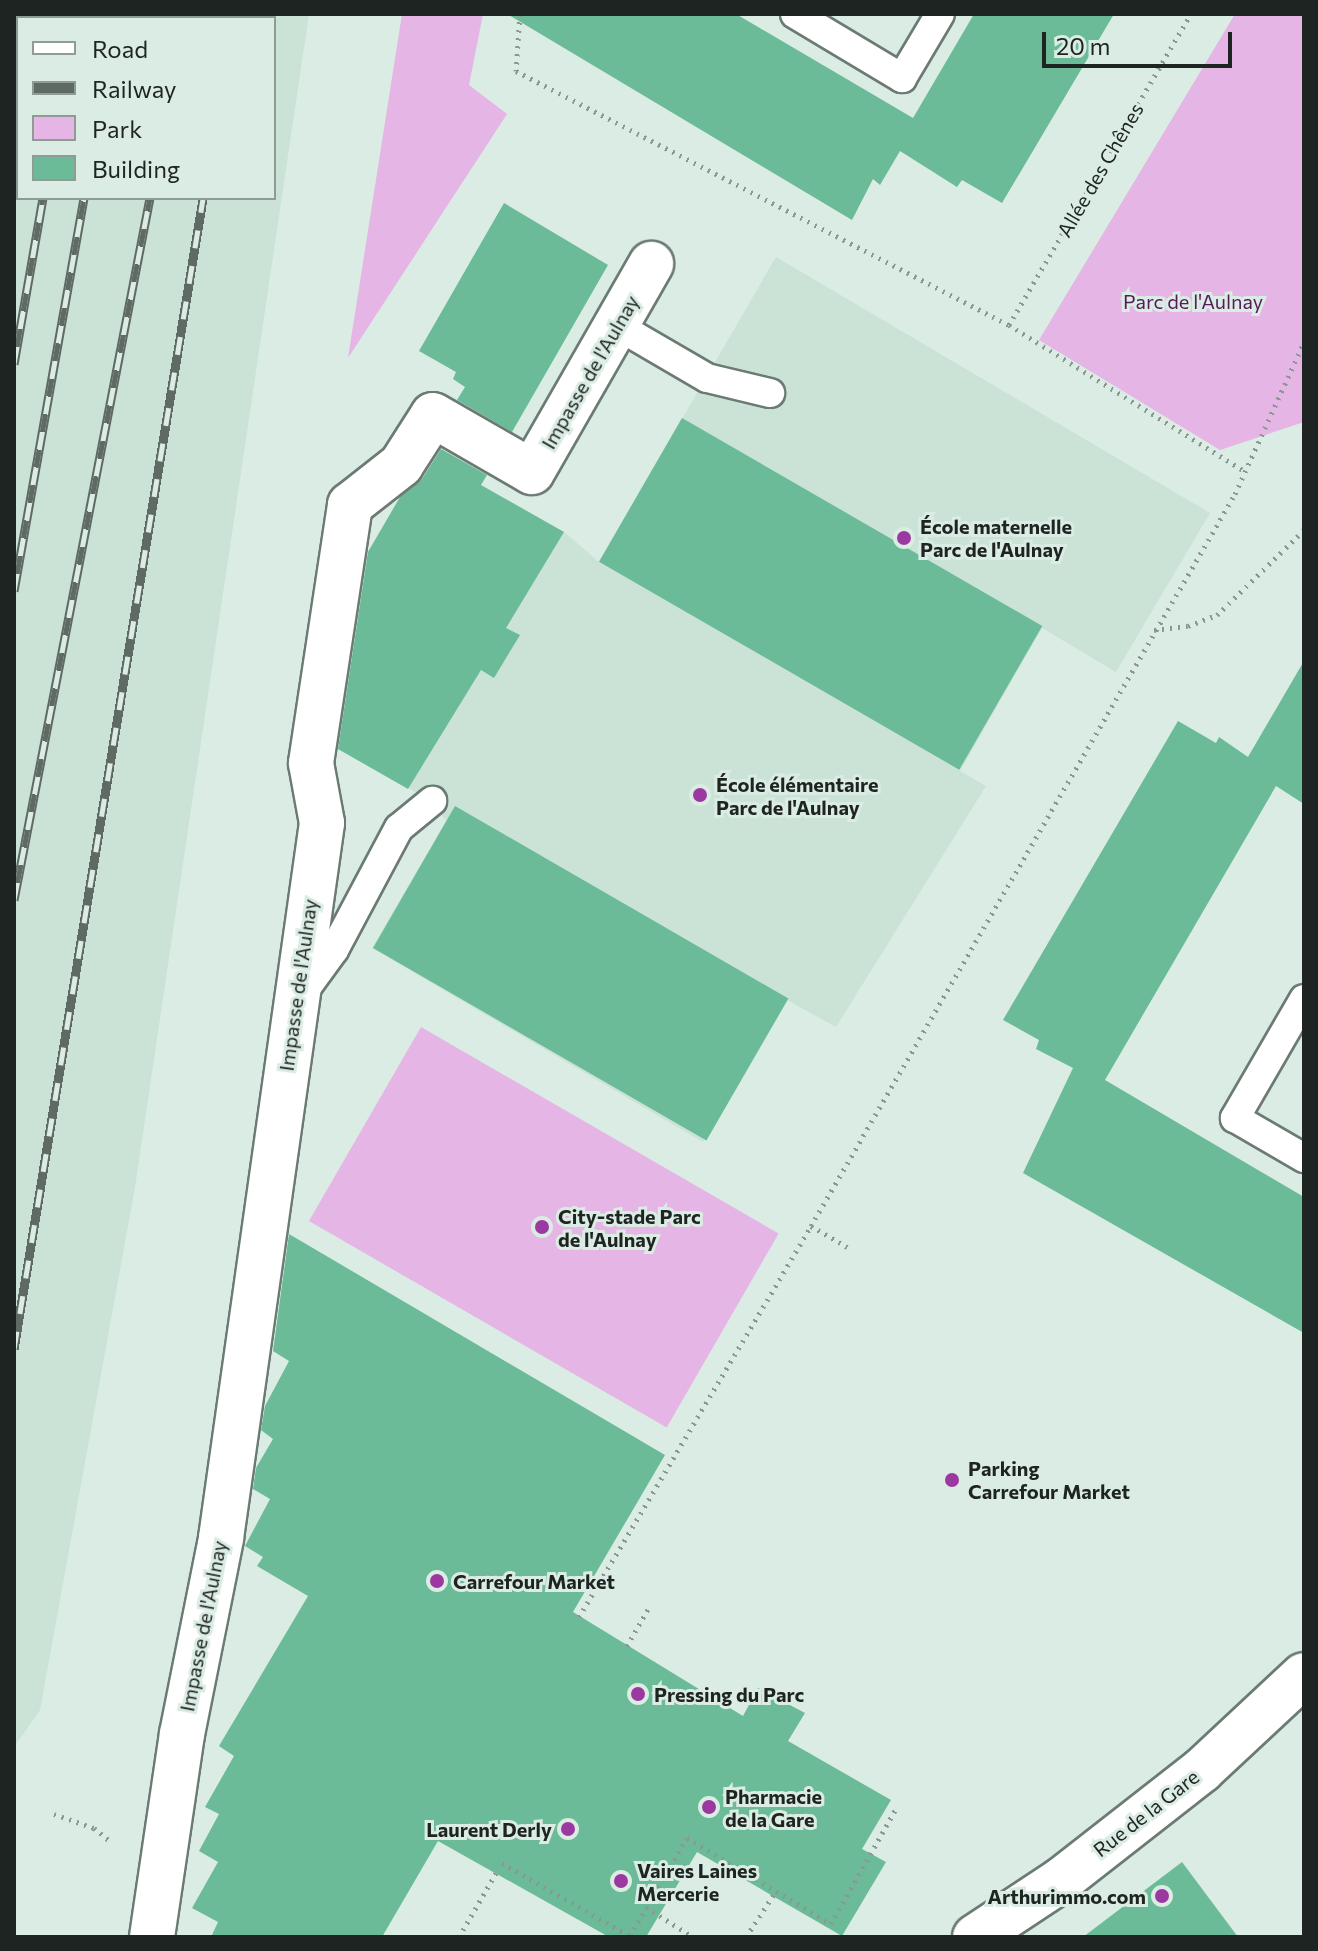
<!DOCTYPE html>
<meta charset="utf-8">
<style>
body{margin:0}
#map{position:relative;width:1318px;height:1951px;overflow:hidden;background:#daece3;font-family:Commissioner,sans-serif}
div>[style]{position:absolute}
.built>*{inset:0;background:#cae3d6}
.green>*{inset:0;background:#e4b5e5;transform-origin:0 0}
.building>*{inset:0;background:#6bbb98;transform-origin:0 0}
.path>*{height:5px;margin-top:-2.5px;transform-origin:0;background:repeating-linear-gradient(90deg,#8b9892 0 2px,transparent 0 8px)}
.roads{filter:drop-shadow(2px 0 #6b7b73) drop-shadow(-2px 0 #6b7b73) drop-shadow(0 2px #6b7b73) drop-shadow(0 -2px #6b7b73)}
.lane>*{height:28px;margin:-14px;padding:0 14px;transform-origin:14px;border-radius:14px;background:#fff}
.street>*{height:44px;margin:-22px;padding:0 22px;transform-origin:22px;border-radius:22px;background:#fff}
.rail>*{height:9px;margin-top:-4.5px;transform-origin:0;background:repeating-linear-gradient(90deg,#daece3 0 18px,#606a65 0 36px);box-sizing:border-box;border-block:2px solid #606a65}
.dots>*{width:22px;height:22px;translate:-50% -50%;box-sizing:border-box;border:4px solid #daece3;border-radius:50%}
span{translate:-50% -50%;white-space:nowrap;text-align:center;line-height:1.15;-webkit-text-stroke:6px #daece3;paint-order:stroke}
.street-label{font-size:20px;color:#1e2421}
.park-label{font-size:20px;color:#57195a}
.poi-label{font-size:20px;color:#1e2421;font-weight:700}
.left{translate:0 -50%;text-align:left}
.right{translate:-100% -50%;text-align:right}
.frame{position:absolute;inset:0;border:16px solid #1e2421;pointer-events:none}
.legend{position:absolute;left:16px;top:16px;width:260px;height:184px;box-sizing:border-box;background:#daece3;border:2px solid #8f9c95;margin:0;padding:10px 14px;list-style:none;font-size:24px;color:#1e2421}
.legend li{display:flex;align-items:center;gap:16px;height:40px}
.legend b{width:40px;border:2px solid #8f9c95}
.scale{position:absolute;left:1042px;top:32px;width:190px;height:36px;box-sizing:border-box;border:4px solid #1e2421;border-top:0;padding-left:10px;font-size:24px;line-height:28px;white-space:nowrap;color:#1e2421;-webkit-text-stroke:6px #daece3;paint-order:stroke}
</style>
<div id="map">
<div class="built">
<div style="clip-path:polygon(evenodd,14px 14px,309px 14px,135px 1187px,40px 1710px,14px 1747px,14px 14px,18px 18px,274px 18px,274px 198px,18px 198px,18px 18px)"></div>
<div style="clip-path:polygon(776px 257px,1210px 513px,1116px 672px,1042px 628px,960px 771px,986px 786px,836px 1027px,787px 1000px,703px 1142px,372px 948px,446px 821px,432px 801px,329px 744px,345px 591px,426px 454px,564px 532px,599px 562px)"></div>
</div>
<div class="green">
<div style="clip-path:polygon(402px 14px,483px 14px,469px 85px,507px 114px,348px 358px)"></div>
<div style="clip-path:polygon(1235px 14px,1304px 14px,1304px 422px,1220px 450px,1039px 340px)"></div>
<div style="left:421px;top:1027px;width:413px;height:224px;rotate:30deg"></div>
</div>
<div class="building">
<div style="clip-path:polygon(507px 14px,736px 14px,913px 118px,974px 14px,1114px 14px,1002px 203px,962px 180px,957px 187px,900px 151px,880px 185px,873px 179px,852px 220px)"></div>
<div style="clip-path:polygon(504px 203px,608px 265px,512px 432px,457px 400px,465px 387px,453px 379px,456px 372px,419px 351px)"></div>
<div style="left:682px;top:418px;width:416px;height:166px;rotate:30deg"></div>
<div style="clip-path:polygon(441px 449px,487px 475px,481px 485px,564px 532px,506px 628px,520px 635px,494px 678px,481px 670px,408px 789px,338px 749px,368px 552px,400px 497px,422px 479px)"></div>
<div style="clip-path:polygon(1304px 661px,1304px 804px,1276px 786px,1105px 1080px,1304px 1197px,1304px 1333px,1023px 1173px,1073px 1068px,1036px 1049px,1039px 1040px,1003px 1020px,1178px 721px,1216px 743px,1219px 737px,1248px 757px)"></div>
<div style="left:455px;top:806px;width:385px;height:164px;rotate:30deg"></div>
<div style="clip-path:polygon(289px 1234px,665px 1455px,573px 1612px,743px 1716px,758px 1688px,805px 1713px,788px 1741px,891px 1800px,862px 1849px,886px 1862px,842px 1936px,697px 1852px,646px 1937px,609px 1937px,438px 1841px,382px 1937px,211px 1937px,218px 1922px,192px 1908px,218px 1862px,199px 1851px,219px 1814px,205px 1807px,234px 1756px,219px 1746px,308px 1596px,257px 1566px,263px 1557px,245px 1546px,270px 1499px,253px 1489px,256px 1468px,273px 1439px,261px 1430px,265px 1406px,289px 1361px,273px 1351px)"></div>
<div style="clip-path:polygon(1182px 1862px,1238px 1937px,1083px 1937px)"></div>
</div>
<div class="path">
<div style="left:520px;top:14px;width:57px;rotate:94deg"></div>
<div style="left:516px;top:71px;width:555px;rotate:27.26deg"></div>
<div style="left:1009px;top:325px;width:279px;rotate:31.8deg"></div>
<div style="left:1009px;top:325px;width:360px;rotate:-59.7deg"></div>
<div style="left:1154px;top:630px;width:34px;rotate:-7deg"></div>
<div style="left:1188px;top:626px;width:31px;rotate:-21deg"></div>
<div style="left:1217px;top:615px;width:122px;rotate:-44.3deg"></div>
<div style="left:811px;top:1226px;width:846px;rotate:-59.92deg"></div>
<div style="left:1235px;top:494px;width:167px;rotate:-65.6deg"></div>
<div style="left:579px;top:1617px;width:455px;rotate:-59.3deg"></div>
<div style="left:811px;top:1226px;width:42px;rotate:30.3deg"></div>
<div style="left:627px;top:1646px;width:43px;rotate:-60.4deg"></div>
<div style="left:54px;top:1814px;width:42px;rotate:19.3deg"></div>
<div style="left:94px;top:1828px;width:21px;rotate:39deg"></div>
<div style="left:502px;top:1863px;width:147px;rotate:29.7deg"></div>
<div style="left:630px;top:1936px;width:113px;rotate:-59.8deg"></div>
<div style="left:687px;top:1838px;width:168px;rotate:30.8deg"></div>
<div style="left:831px;top:1924px;width:134px;rotate:-60.6deg"></div>
<div style="left:646px;top:1907px;width:56px;rotate:32.6deg"></div>
<div style="left:459px;top:1937px;width:74px;rotate:-60deg"></div>
<div style="left:746px;top:1937px;width:55px;rotate:-56.9deg"></div>
</div>
<div class="roads">
<div class="lane">
<div style="left:795px;top:14px;width:125px;rotate:30.9deg"></div>
<div style="left:902px;top:78px;width:74px;rotate:-59.3deg"></div>
<div style="left:616px;top:325px;width:105px;rotate:30.2deg"></div>
<div style="left:707px;top:378px;width:65px;rotate:13.4deg"></div>
<div style="left:304px;top:991px;width:51px;rotate:-53.8deg"></div>
<div style="left:334px;top:950px;width:138px;rotate:-62deg"></div>
<div style="left:399px;top:828px;width:43px;rotate:-39.3deg"></div>
<div style="left:1304px;top:999px;width:138px;rotate:120.1deg"></div>
<div style="left:1235px;top:1118px;width:80px;rotate:30.1deg"></div>
</div>
<div class="street">
<div style="left:152px;top:1937px;width:205px;rotate:-81.6deg"></div>
<div style="left:182px;top:1734px;width:200px;rotate:-78.7deg"></div>
<div style="left:221px;top:1538px;width:722px;rotate:-81.96deg"></div>
<div style="left:322px;top:823px;width:61px;rotate:-100.4deg"></div>
<div style="left:311px;top:763px;width:261px;rotate:-81.4deg"></div>
<div style="left:350px;top:505px;width:65px;rotate:-38.1deg"></div>
<div style="left:401px;top:465px;width:59px;rotate:-57.4deg"></div>
<div style="left:433px;top:415px;width:114px;rotate:29.9deg"></div>
<div style="left:532px;top:472px;width:240px;rotate:-60.2deg"></div>
<div style="left:975px;top:1937px;width:102px;rotate:-33.4deg"></div>
<div style="left:1060px;top:1881px;width:180px;rotate:-38deg"></div>
<div style="left:1202px;top:1770px;width:139px;rotate:-43deg"></div>
</div>
</div>
<div class="rail">
<div style="left:27px;top:18px;width:4px;rotate:-76deg"></div>
<div style="left:75px;top:18px;width:4px;rotate:-90deg"></div>
<div style="left:115px;top:18px;width:4px;rotate:-76deg"></div>
<div style="left:183px;top:18px;width:4px;rotate:-76deg"></div>
<div style="left:232px;top:18px;width:4px;rotate:-90deg"></div>
<div style="left:14px;top:100px;width:24px;rotate:-81deg"></div>
<div style="left:14px;top:364px;width:169px;rotate:-80.1deg"></div>
<div style="left:14px;top:591px;width:399px;rotate:-79.9deg"></div>
<div style="left:14px;top:900px;width:715px;rotate:-79.04deg"></div>
<div style="left:14px;top:1349px;width:1166px;rotate:-80.67deg"></div>
</div>
<div class="dots">
<div style="left:904px;top:538px;background:#9c39a0"></div>
<div style="left:700px;top:795px;background:#9c39a0"></div>
<div style="left:542px;top:1227px;background:#9c39a0"></div>
<div style="left:952px;top:1480px;background:#9c39a0"></div>
<div style="left:437px;top:1581px;background:#9c39a0"></div>
<div style="left:638px;top:1694px;background:#9c39a0"></div>
<div style="left:709px;top:1807px;background:#9c39a0"></div>
<div style="left:568px;top:1829px;background:#9c39a0"></div>
<div style="left:621px;top:1881px;background:#9c39a0"></div>
<div style="left:1162px;top:1896px;background:#9c39a0"></div>
</div>
<div class="street-label">
<span style="left:1100px;top:170px;rotate:-60deg">Allée des Chênes</span>
<span style="left:590px;top:372px;rotate:-60deg">Impasse de l'Aulnay</span>
<span style="left:298px;top:985px;rotate:-82deg">Impasse de l'Aulnay</span>
<span style="left:203px;top:1626px;rotate:-79deg">Impasse de l'Aulnay</span>
<span style="left:1146px;top:1813px;rotate:-38deg">Rue de la Gare</span>
</div>
<div class="park-label">
<span style="left:1193px;top:301px">Parc de l'Aulnay</span>
</div>
<div class="poi-label">
<span class="left" style="left:920px;top:538px">École maternelle<br>Parc de l'Aulnay</span>
<span class="left" style="left:716px;top:796px">École élémentaire<br>Parc de l'Aulnay</span>
<span class="left" style="left:558px;top:1228px">City-stade Parc<br>de l'Aulnay</span>
<span class="left" style="left:968px;top:1480px">Parking<br>Carrefour Market</span>
<span class="left" style="left:453px;top:1581px">Carrefour Market</span>
<span class="left" style="left:654px;top:1694px">Pressing du Parc</span>
<span class="left" style="left:725px;top:1808px">Pharmacie<br>de la Gare</span>
<span class="right" style="left:552px;top:1829px">Laurent Derly</span>
<span class="left" style="left:637px;top:1882px">Vaires Laines<br>Mercerie</span>
<span class="right" style="left:1146px;top:1896px">Arthurimmo.com</span>
</div>
<div class="frame"></div>
<ul class="legend">
<li><b style="height:10px;background:#fff"></b>Road</li>
<li><b style="height:10px;background:#606a65"></b>Railway</li>
<li><b style="height:22px;background:#e4b5e5"></b>Park</li>
<li><b style="height:22px;background:#6bbb98"></b>Building</li>
</ul>
<div class="scale">20 m</div>
</div>
